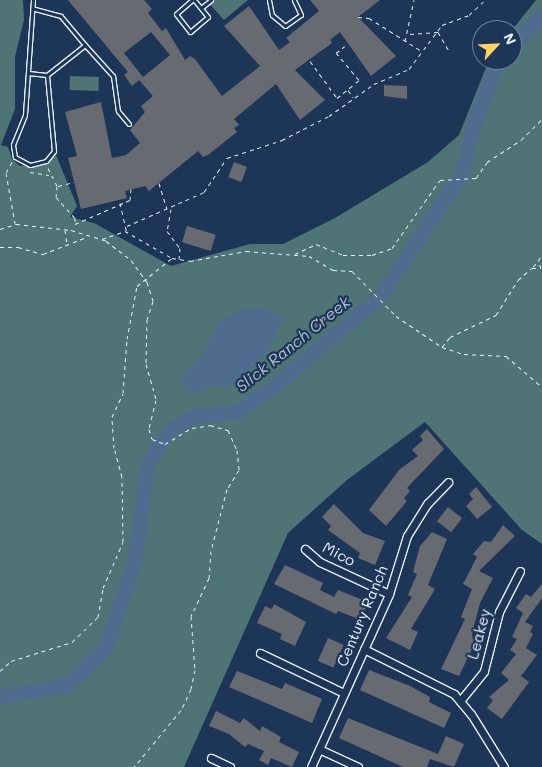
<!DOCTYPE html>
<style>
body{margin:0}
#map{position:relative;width:542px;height:767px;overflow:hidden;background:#1d3557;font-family:Mali,sans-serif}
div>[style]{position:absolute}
.green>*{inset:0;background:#4f7476;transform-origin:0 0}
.water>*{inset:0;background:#4f6c8f}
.river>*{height:15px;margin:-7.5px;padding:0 7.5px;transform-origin:7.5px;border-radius:7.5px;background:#4f6c8f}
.building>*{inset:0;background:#686a72;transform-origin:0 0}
.path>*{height:1px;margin-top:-0.5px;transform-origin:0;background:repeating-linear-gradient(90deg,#e8f1f8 0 4px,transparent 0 8px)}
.roads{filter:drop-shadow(1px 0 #e8f1f8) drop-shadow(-1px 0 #e8f1f8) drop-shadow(0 1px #e8f1f8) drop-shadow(0 -1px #e8f1f8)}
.service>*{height:3px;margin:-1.5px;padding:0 1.5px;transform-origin:1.5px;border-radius:1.5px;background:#1d3557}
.minor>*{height:7px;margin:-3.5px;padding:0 3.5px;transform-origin:3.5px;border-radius:3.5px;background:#1d3557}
span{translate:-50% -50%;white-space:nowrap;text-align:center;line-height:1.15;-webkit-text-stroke:4.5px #1d3557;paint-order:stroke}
.street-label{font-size:15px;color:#e8f1f8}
.water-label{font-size:16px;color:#b2c2d3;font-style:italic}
.north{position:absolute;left:472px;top:20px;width:50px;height:50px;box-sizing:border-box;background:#1d3557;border:1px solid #6e8097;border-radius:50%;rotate:65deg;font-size:14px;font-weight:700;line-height:20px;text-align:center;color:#e8f1f8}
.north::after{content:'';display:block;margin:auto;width:18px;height:22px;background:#ffd166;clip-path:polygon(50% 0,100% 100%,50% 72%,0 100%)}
</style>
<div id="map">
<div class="green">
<div style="clip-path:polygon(0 0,23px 0,24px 20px,15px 57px,15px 109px,1px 145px,8px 147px,12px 159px,20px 166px,47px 162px,56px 155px,77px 206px,70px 217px,94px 223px,171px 266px,250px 244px,283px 244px,335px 218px,428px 162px,459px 135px,489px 60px,512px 60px,512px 30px,536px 0,542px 0,542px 544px,522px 530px,425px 422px,347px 480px,288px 533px,184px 767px,0 767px)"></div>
<div style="clip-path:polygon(206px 0,248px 0,224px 20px)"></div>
<div style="left:70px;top:76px;width:29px;height:14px;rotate:2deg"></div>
</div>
<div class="water">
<div style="clip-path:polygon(262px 308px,284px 317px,264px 356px,234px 385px,207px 387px,198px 394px,188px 390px,181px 378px,202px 354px,221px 320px,242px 309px)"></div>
</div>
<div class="river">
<div style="left:512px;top:45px;width:43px;rotate:-45.9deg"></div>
<div style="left:381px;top:294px;width:146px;rotate:-56.4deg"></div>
<div style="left:462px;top:172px;width:46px;rotate:-76.3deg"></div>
<div style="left:473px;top:127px;width:72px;rotate:-69.5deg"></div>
<div style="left:0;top:696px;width:68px;rotate:-9.3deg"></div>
<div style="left:67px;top:685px;width:52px;rotate:-43.5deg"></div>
<div style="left:105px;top:649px;width:96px;rotate:-71.8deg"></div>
<div style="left:135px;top:558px;width:95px;rotate:-82.7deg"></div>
<div style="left:147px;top:464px;width:40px;rotate:-57.1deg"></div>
<div style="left:169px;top:430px;width:29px;rotate:-29deg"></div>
<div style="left:194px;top:416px;width:42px;rotate:-5.4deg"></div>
<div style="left:236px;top:412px;width:47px;rotate:-34.7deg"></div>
<div style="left:275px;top:385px;width:128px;rotate:-40.3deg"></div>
</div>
<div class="building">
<div style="clip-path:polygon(evenodd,68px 0,144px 0,152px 9px,148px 13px,162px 31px,166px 28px,185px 60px,190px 56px,195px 59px,222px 96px,260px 66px,224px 26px,249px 6px,279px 50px,290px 42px,286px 38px,319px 11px,310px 0,380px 0,358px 17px,396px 56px,371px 76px,340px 32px,330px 40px,332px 43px,295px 70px,325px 100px,300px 120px,276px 84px,234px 119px,239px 125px,234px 128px,237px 132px,208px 155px,203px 157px,198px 151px,149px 191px,145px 186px,125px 191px,127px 198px,81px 209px,68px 158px,77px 156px,65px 112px,101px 102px,112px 158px,126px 155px,140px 143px,130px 130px,145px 112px,141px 106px,153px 96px,139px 80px,132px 86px,124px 75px,128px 72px,68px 0,151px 32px,170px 55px,143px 77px,124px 53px,151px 32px)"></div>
<div style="clip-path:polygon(384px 85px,407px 86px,407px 99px,384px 96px)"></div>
<div style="left:234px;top:162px;width:14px;height:16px;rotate:21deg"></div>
<div style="left:187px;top:226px;width:30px;height:17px;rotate:17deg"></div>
<div style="clip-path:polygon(427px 429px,444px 449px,407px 488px,410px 491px,404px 498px,407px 501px,386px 526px,369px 510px,399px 470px,418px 456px,412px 450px,423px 440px,420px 436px)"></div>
<div style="clip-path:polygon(476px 487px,492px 507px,477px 519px,466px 506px,473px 499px,469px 494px)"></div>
<div style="clip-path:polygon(334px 504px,363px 533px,385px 541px,375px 565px,358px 558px,360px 553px,328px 530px,331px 526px,322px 517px)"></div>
<div style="left:448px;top:507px;width:18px;height:18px;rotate:38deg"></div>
<div style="clip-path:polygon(503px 525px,515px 536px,479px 571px,493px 578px,480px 603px,472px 634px,474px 645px,459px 676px,441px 669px,465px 619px,461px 617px,472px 589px,463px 584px,477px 557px,473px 554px,484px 541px,491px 542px)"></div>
<div style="clip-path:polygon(432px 532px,447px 539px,428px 585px,435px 589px,411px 629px,418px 632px,410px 650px,386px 638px,412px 597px,408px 595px,417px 574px,413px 572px,420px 546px)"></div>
<div style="clip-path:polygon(285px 565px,323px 583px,320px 590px,334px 597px,338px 590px,368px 602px,361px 620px,338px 611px,336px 614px,274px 584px)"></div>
<div style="clip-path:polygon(542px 584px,542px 598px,525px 622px,533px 626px,530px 632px,533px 634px,526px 648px,537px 655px,521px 676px,529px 682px,502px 719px,487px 708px,493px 700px,489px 697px,509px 680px,501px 673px,516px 654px,510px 650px,517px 639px,512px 637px,523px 613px,516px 608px,526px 594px,531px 597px)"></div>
<div style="clip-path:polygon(274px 604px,306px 622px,295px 646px,280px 639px,282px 634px,257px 623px,265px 606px,272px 609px)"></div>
<div style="left:328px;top:638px;width:17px;height:25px;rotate:24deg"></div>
<div style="clip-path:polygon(369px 670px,410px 686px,430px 697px,429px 702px,451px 713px,444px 728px,360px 690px)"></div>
<div style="clip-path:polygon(237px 671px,282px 689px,285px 683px,322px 699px,312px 723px,229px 687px)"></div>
<div style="clip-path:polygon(216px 711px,240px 723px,244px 718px,260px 731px,262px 726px,281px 737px,279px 742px,299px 752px,292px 767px,271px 758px,268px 765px,259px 760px,264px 751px,248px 744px,245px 747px,229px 734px,209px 726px)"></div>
<div style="clip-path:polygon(348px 718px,438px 754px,446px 736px,464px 744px,454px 767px,430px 759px,427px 767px,403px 767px,339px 738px)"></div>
</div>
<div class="path">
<div style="left:358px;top:17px;width:11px;rotate:5deg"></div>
<div style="left:369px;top:18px;width:60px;rotate:32.1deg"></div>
<div style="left:410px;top:34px;width:28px;rotate:-4deg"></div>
<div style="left:438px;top:32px;width:24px;rotate:60deg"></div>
<div style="left:405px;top:41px;width:42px;rotate:-77.6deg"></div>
<div style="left:310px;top:61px;width:46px;rotate:53.9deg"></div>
<div style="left:337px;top:98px;width:28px;rotate:-39deg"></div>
<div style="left:359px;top:80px;width:35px;rotate:-130deg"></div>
<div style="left:336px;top:53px;width:11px;rotate:-38deg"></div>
<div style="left:348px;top:90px;width:9px;rotate:54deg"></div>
<div style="left:12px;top:162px;width:13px;rotate:119deg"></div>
<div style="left:6px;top:173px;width:51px;rotate:79.8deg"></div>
<div style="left:48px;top:168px;width:20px;rotate:63deg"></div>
<div style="left:57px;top:186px;width:11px;rotate:95deg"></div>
<div style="left:56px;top:197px;width:28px;rotate:48deg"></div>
<div style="left:75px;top:218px;width:6px;rotate:90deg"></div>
<div style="left:75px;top:224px;width:60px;rotate:-23.6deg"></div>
<div style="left:130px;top:200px;width:11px;rotate:-85deg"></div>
<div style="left:30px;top:172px;width:19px;rotate:9deg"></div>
<div style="left:159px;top:183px;width:27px;rotate:73deg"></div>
<div style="left:58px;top:186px;width:16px;rotate:-14deg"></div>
<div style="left:120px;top:203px;width:28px;rotate:77deg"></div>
<div style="left:171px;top:209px;width:22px;rotate:100deg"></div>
<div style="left:167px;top:231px;width:21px;rotate:53deg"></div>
<div style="left:180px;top:248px;width:11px;rotate:95deg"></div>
<div style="left:127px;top:226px;width:84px;rotate:-23.8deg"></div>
<div style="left:204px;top:192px;width:41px;rotate:-55.9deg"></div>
<div style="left:227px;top:158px;width:58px;rotate:-18.1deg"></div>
<div style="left:282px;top:140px;width:53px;rotate:-27.1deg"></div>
<div style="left:329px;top:116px;width:55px;rotate:-35.4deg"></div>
<div style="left:374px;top:84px;width:38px;rotate:-23deg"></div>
<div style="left:409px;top:69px;width:55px;rotate:-53.1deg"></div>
<div style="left:442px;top:25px;width:29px;rotate:-20deg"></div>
<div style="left:469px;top:15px;width:22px;rotate:-43deg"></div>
<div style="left:0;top:229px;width:17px;rotate:-17deg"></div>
<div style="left:16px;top:224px;width:55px;rotate:6.2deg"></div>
<div style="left:71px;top:230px;width:37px;rotate:17deg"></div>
<div style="left:106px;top:241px;width:31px;rotate:37deg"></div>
<div style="left:131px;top:260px;width:27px;rotate:54deg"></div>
<div style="left:147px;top:282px;width:20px;rotate:72deg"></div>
<div style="left:153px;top:301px;width:19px;rotate:108deg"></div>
<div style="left:147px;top:319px;width:45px;rotate:91.3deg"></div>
<div style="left:146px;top:364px;width:37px;rotate:74deg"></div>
<div style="left:156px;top:400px;width:30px;rotate:104deg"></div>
<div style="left:149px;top:429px;width:10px;rotate:73deg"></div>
<div style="left:152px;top:439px;width:14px;rotate:21deg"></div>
<div style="left:165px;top:444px;width:31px;rotate:-31deg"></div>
<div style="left:192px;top:428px;width:18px;rotate:-9deg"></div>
<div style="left:210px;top:425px;width:19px;rotate:16deg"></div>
<div style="left:228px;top:430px;width:22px;rotate:66deg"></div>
<div style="left:237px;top:450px;width:20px;rotate:84deg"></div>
<div style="left:239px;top:470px;width:22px;rotate:122deg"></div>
<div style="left:227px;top:489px;width:64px;rotate:104.5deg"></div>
<div style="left:211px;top:551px;width:27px;rotate:94deg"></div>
<div style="left:209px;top:578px;width:42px;rotate:115.3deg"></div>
<div style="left:191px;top:616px;width:54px;rotate:85.8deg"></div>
<div style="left:195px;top:670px;width:19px;rotate:102deg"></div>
<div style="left:191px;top:689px;width:23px;rotate:115deg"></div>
<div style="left:181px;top:710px;width:74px;rotate:129.5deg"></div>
<div style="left:65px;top:230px;width:14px;rotate:82deg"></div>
<div style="left:102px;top:239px;width:24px;rotate:-19deg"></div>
<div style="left:125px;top:231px;width:54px;rotate:29.9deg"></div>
<div style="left:172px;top:258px;width:18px;rotate:9deg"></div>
<div style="left:190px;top:261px;width:57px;rotate:-10.1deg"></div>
<div style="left:246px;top:251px;width:63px;rotate:4.5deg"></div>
<div style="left:309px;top:256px;width:28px;rotate:30deg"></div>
<div style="left:333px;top:270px;width:19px;rotate:3deg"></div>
<div style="left:352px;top:271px;width:63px;rotate:45.6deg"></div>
<div style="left:396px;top:316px;width:55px;rotate:34deg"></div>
<div style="left:442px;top:347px;width:23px;rotate:18deg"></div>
<div style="left:464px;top:354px;width:42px;rotate:2.7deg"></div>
<div style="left:506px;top:356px;width:48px;rotate:40.7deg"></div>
<div style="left:0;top:247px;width:18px"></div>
<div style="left:18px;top:247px;width:26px;rotate:16deg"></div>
<div style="left:43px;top:254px;width:47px;rotate:-21.1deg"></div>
<div style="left:295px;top:254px;width:23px;rotate:-25deg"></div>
<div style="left:316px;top:244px;width:29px;rotate:22deg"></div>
<div style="left:343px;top:255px;width:29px"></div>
<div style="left:372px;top:255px;width:21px;rotate:-19deg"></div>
<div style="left:392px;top:248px;width:83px;rotate:-54.8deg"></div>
<div style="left:440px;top:180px;width:36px;rotate:-3deg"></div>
<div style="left:476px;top:178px;width:19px;rotate:-55deg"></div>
<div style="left:487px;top:162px;width:40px;rotate:-32.9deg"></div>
<div style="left:521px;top:140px;width:30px;rotate:-45deg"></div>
<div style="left:533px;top:267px;width:8px;rotate:-50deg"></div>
<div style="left:541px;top:268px;width:8px;rotate:-113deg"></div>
<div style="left:538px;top:261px;width:7px;rotate:-56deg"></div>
<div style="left:442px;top:347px;width:13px;rotate:-51deg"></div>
<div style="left:450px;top:337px;width:51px;rotate:-25.6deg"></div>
<div style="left:496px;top:315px;width:41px;rotate:-57.8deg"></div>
<div style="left:518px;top:280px;width:18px;rotate:-41deg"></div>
<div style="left:532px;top:268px;width:9px"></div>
<div style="left:0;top:671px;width:15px;rotate:-42deg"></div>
<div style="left:11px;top:661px;width:64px;rotate:-17.3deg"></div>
<div style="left:72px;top:642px;width:36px;rotate:-44deg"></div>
<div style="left:98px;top:617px;width:29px;rotate:-80deg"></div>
<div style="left:103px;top:588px;width:50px;rotate:-66.5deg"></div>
<div style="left:123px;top:542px;width:65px;rotate:-90.9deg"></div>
<div style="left:122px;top:477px;width:30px;rotate:-105deg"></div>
<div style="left:114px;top:448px;width:31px;rotate:-94deg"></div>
<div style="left:112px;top:417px;width:26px;rotate:-65deg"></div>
<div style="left:123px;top:393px;width:54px;rotate:-85.8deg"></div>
<div style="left:127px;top:339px;width:54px;rotate:-79.3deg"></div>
<div style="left:137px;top:286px;width:45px;rotate:-38.7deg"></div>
</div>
<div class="roads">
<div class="service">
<div style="left:33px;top:0;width:115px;rotate:94deg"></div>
<div style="left:25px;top:115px;width:32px;rotate:112deg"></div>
<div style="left:13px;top:145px;width:12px;rotate:81deg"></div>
<div style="left:15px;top:157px;width:17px;rotate:28deg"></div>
<div style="left:30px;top:165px;width:16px;rotate:-14deg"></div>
<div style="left:46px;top:161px;width:13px;rotate:-51deg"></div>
<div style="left:54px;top:151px;width:76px;rotate:-95.3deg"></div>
<div style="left:47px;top:75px;width:48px;rotate:-38.3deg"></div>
<div style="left:85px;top:45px;width:38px;rotate:-130deg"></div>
<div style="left:61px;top:16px;width:28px;rotate:-165deg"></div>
<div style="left:192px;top:0;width:21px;rotate:139deg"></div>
<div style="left:176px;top:14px;width:23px;rotate:52deg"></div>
<div style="left:190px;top:32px;width:23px;rotate:-40deg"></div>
<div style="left:208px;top:17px;width:22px;rotate:-129deg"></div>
<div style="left:269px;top:0;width:15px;rotate:79deg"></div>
<div style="left:272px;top:15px;width:17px;rotate:40deg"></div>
<div style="left:285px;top:26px;width:19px;rotate:-35deg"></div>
<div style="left:301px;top:15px;width:17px;rotate:-115deg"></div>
<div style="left:201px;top:8px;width:13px;rotate:-39deg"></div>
<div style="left:85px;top:45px;width:42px;rotate:47.9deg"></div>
<div style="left:113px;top:76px;width:35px;rotate:82deg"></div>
<div style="left:118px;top:111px;width:17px;rotate:50deg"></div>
<div style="left:28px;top:73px;width:19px;rotate:6deg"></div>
</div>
<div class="minor">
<div style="left:305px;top:549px;width:20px;rotate:41deg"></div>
<div style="left:320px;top:562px;width:76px;rotate:24.9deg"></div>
<div style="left:364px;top:649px;width:101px;rotate:26.6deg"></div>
<div style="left:454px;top:694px;width:26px;rotate:50deg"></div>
<div style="left:471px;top:714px;width:62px;rotate:58.1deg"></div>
<div style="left:260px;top:653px;width:93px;rotate:25.5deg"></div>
<div style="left:460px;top:701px;width:38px;rotate:-51deg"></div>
<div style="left:484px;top:671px;width:61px;rotate:-75.7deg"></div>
<div style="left:499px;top:612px;width:46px;rotate:-62.9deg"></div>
<div style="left:319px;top:749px;width:43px;rotate:24.8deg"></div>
<div style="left:211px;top:758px;width:21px;rotate:25deg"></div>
<div style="left:311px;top:767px;width:190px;rotate:-65.7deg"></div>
<div style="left:389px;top:594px;width:61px;rotate:-72.8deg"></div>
<div style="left:407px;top:536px;width:39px;rotate:-58deg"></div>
<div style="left:428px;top:503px;width:29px;rotate:-46deg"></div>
</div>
</div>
<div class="street-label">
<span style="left:339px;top:554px;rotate:28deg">Mico</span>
<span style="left:362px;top:616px;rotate:-67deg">Century Ranch</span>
<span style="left:479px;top:634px;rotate:-75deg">Leakey</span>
</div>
<div class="water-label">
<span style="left:293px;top:344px;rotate:-39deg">Slick Ranch Creek</span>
</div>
<div class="north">N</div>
</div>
